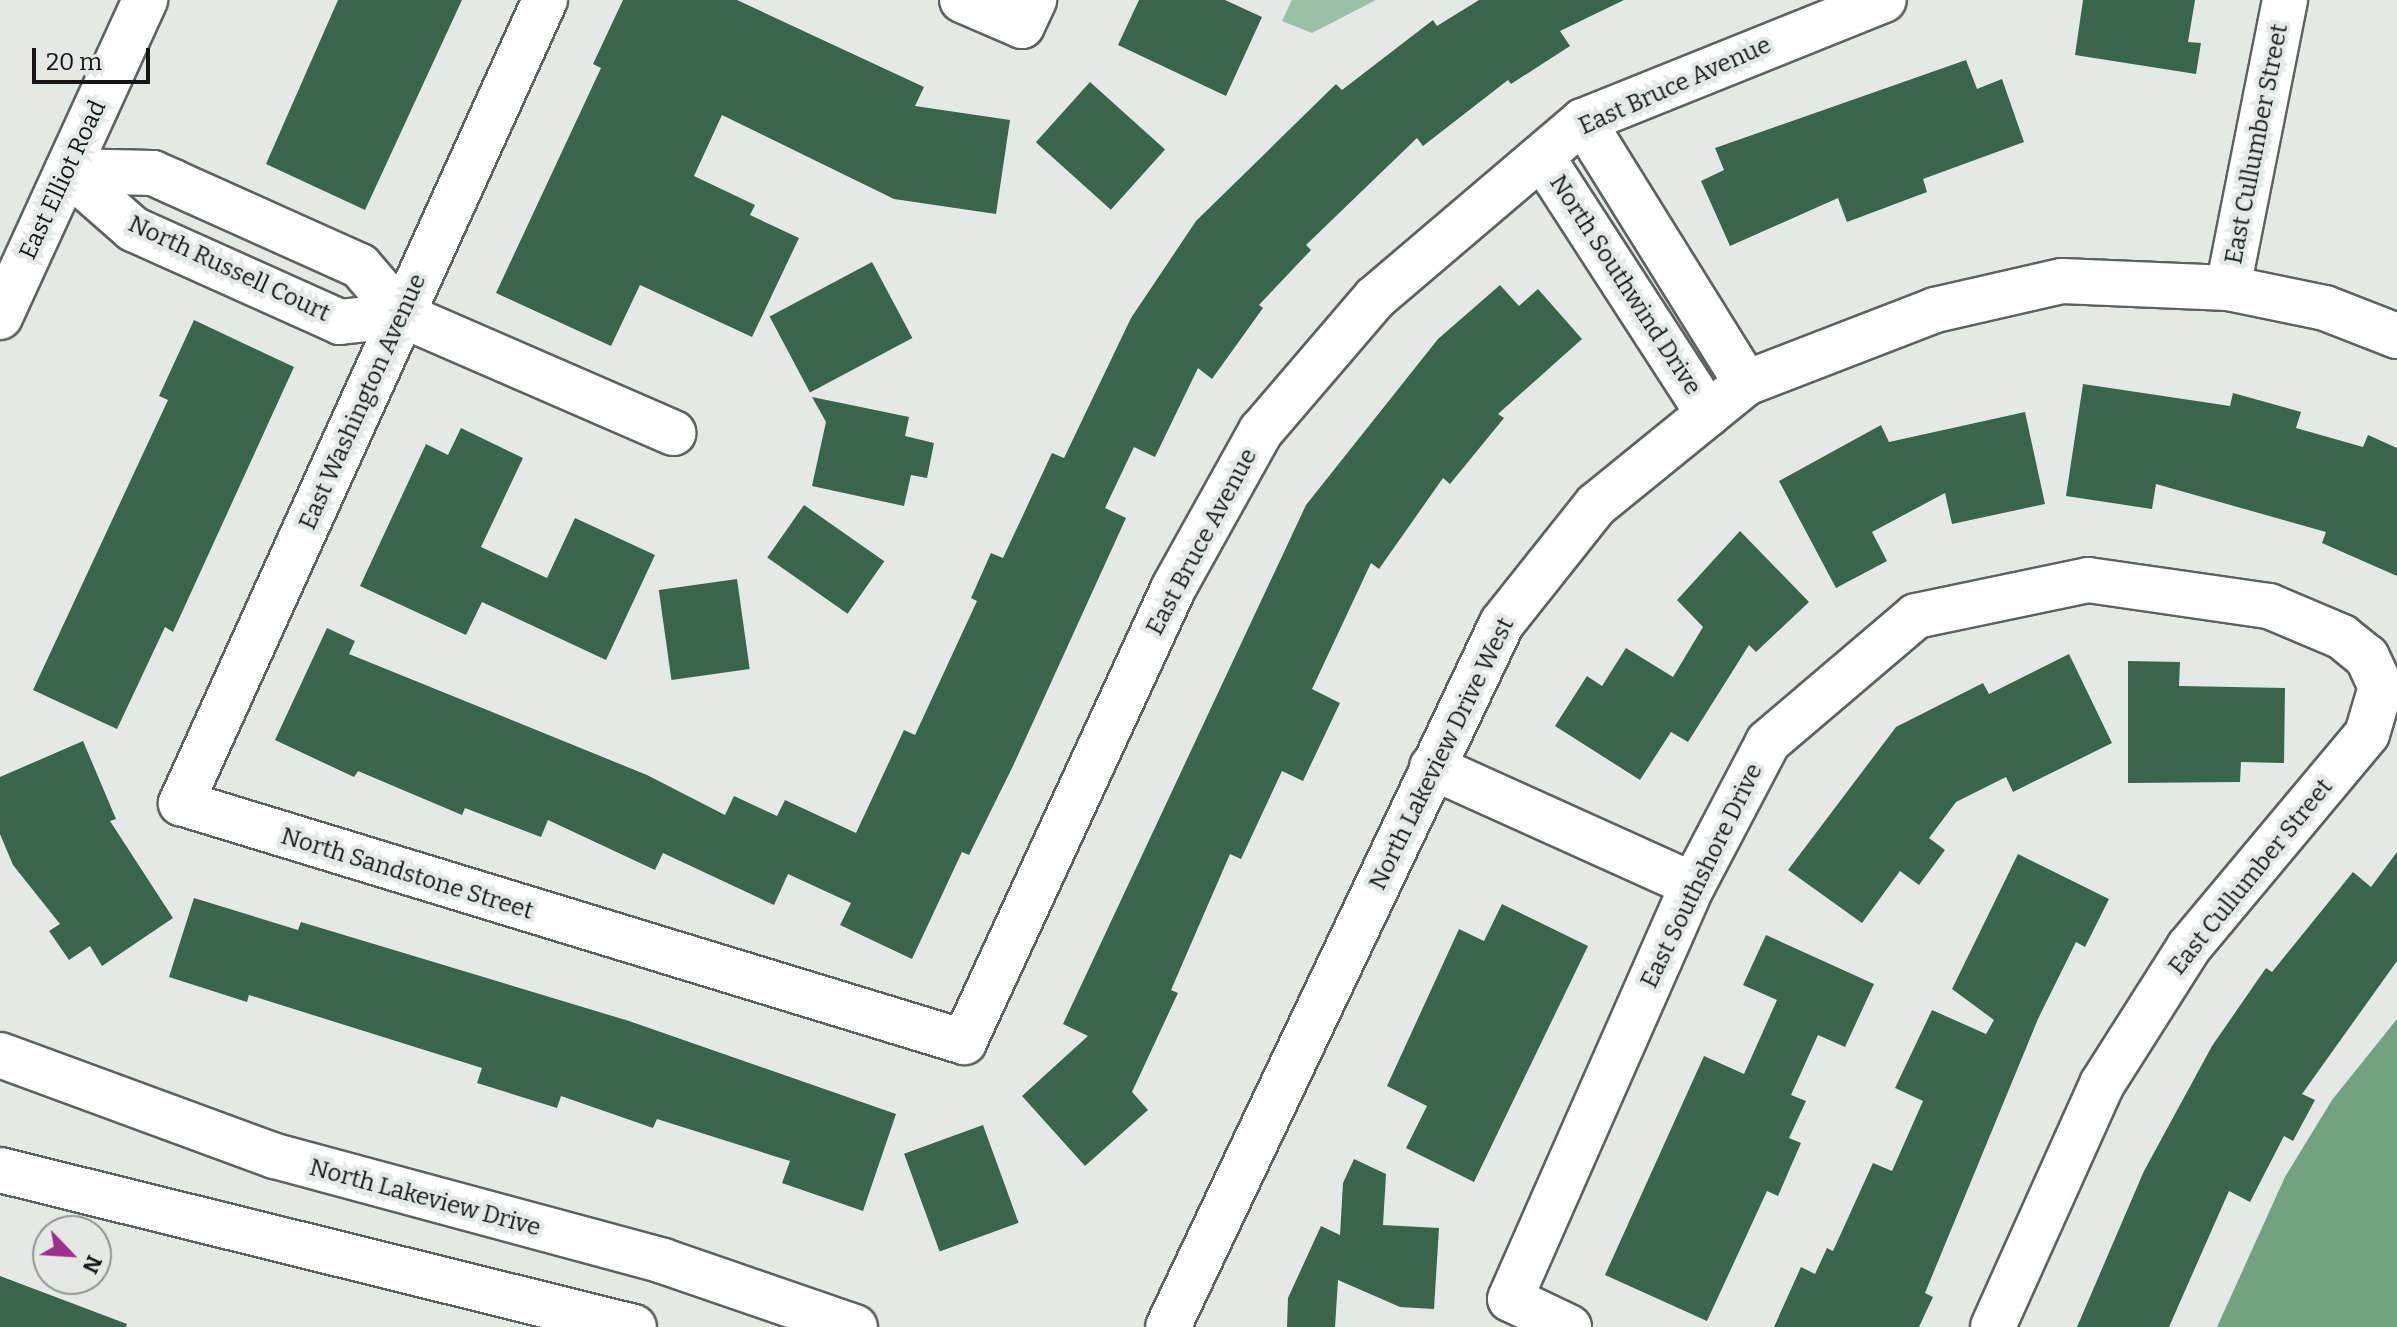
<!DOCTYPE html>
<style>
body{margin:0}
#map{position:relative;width:2397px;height:1327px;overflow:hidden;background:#e4e9e6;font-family:Bitter,serif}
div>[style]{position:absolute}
.green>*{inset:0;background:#99c1a6}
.water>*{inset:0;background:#73a283}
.building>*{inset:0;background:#39664a;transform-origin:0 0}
.roads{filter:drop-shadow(2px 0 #5e625f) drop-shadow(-2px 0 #5e625f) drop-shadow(0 2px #5e625f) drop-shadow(0 -2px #5e625f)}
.minor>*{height:44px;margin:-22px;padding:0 22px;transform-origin:22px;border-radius:22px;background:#fff}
.major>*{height:44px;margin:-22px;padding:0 22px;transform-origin:22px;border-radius:22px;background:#fff}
span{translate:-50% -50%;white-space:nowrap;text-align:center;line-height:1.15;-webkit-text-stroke:8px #e4e9e6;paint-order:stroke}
.street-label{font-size:24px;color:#151615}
.north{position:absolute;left:32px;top:1215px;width:80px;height:80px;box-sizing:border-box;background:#e4e9e6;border:2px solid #919592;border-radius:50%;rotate:115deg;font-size:22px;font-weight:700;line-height:32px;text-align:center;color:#151615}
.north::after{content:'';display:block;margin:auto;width:28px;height:36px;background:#9f2f8d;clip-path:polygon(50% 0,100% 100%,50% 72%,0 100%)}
.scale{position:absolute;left:32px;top:48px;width:118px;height:36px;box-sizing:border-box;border:4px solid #151615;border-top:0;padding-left:10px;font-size:24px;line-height:28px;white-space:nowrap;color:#151615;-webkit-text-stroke:6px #e4e9e6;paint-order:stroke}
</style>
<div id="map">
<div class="green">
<div style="clip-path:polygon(1292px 0,1376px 0,1312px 33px,1282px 21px)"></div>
</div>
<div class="water">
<div style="clip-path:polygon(2397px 1019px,2397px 1327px,2217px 1327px,2285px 1177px,2332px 1100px)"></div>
</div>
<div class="building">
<div style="clip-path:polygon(338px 0,462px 0,365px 210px,266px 164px)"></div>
<div style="clip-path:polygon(623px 0,737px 0,924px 87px,915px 106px,1010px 120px,996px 214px,894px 199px,722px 115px,694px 176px,755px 205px,750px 215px,799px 238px,752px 337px,640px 285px,611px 346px,496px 293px,601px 68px,593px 64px)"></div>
<div style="clip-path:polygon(1139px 0,1225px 0,1262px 17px,1226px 96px,1118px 45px)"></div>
<div style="clip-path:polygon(1479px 0,1624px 0,1560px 31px,1570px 46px,1511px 84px,1508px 80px,1423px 146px,1417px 138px,1306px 245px,1311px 250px,1259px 305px,1263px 308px,1212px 379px,1198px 368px,1155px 457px,1134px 447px,1105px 508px,1126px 518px,1013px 766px,969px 855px,962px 852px,912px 959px,840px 925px,851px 903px,788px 874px,774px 905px,663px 853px,655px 870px,548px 820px,541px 837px,465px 808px,462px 815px,358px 771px,354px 777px,275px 740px,327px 628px,355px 641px,349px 654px,647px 775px,725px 815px,734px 796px,777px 816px,785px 800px,856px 833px,904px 730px,915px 735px,977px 601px,971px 598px,991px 553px,1003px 558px,1052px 453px,1064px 458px,1131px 318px,1196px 221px,1336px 84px,1342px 90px,1433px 20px,1437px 26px)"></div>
<div style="clip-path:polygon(2083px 0,2195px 0,2188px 42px,2201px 43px,2196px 74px,2075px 55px)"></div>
<div style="clip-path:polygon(1966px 60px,1977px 89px,2002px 79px,2024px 142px,1923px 179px,1927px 192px,1847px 222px,1838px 198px,1730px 246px,1701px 181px,1724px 170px,1715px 148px)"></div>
<div style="left:1090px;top:82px;width:101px;height:81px;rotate:42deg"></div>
<div style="left:872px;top:262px;width:86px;height:116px;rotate:62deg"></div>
<div style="clip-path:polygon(1500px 285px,1519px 306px,1538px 289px,1582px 339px,1498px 414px,1504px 418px,1450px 484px,1443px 478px,1379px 569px,1371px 563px,1312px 689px,1340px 703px,1303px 781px,1282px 771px,1241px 859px,1230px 854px,1171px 990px,1178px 993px,1132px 1092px,1148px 1110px,1085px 1166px,1022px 1096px,1088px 1036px,1063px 1024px,1306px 505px,1438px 339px)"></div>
<div style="clip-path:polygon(194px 320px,294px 367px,173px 632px,165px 627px,117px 729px,33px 690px,168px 400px,159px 396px)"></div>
<div style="clip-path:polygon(2083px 384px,2230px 406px,2233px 393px,2301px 412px,2296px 428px,2363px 447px,2368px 435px,2397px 448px,2397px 576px,2322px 543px,2326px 532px,2156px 484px,2152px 509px,2066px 496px)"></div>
<div style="clip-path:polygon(812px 397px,909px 417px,905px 436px,934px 443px,927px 478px,911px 475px,904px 506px,812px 486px,826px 422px)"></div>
<div style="clip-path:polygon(2025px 412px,2045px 504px,1952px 524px,1945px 493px,1872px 532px,1887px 561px,1836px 588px,1779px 481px,1881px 425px,1889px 442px)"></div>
<div style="clip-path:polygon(461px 428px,523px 458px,481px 547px,547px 578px,575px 518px,655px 555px,606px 660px,482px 602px,466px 635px,360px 586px,426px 444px,448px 455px)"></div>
<div style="left:804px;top:505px;width:98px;height:64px;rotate:35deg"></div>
<div style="clip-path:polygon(1740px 531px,1809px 602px,1756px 652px,1749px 645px,1688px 742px,1671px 732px,1640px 780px,1555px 726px,1587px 676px,1602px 686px,1626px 648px,1673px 677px,1703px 627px,1677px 600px)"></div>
<div style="left:737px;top:579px;width:91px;height:79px;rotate:82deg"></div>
<div style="clip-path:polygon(2069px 654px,2112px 743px,2013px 792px,2006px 777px,1956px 802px,1929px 838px,1945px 850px,1919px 885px,1900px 871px,1862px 923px,1788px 870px,1896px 727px,1983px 683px,1989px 694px)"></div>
<div style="clip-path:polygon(2128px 661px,2180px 662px,2179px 686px,2285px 688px,2284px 763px,2241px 762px,2240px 782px,2128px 783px)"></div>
<div style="clip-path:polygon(83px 741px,116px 819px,110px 821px,173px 918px,102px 966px,90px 946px,69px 960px,49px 931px,60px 924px,13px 865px,0 834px,0 777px)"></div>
<div style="clip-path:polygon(2397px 852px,2397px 961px,2302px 1094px,2315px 1100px,2293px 1141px,2284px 1136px,2250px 1202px,2229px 1191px,2169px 1327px,2077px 1327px,2144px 1171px,2212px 1046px,2266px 968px,2272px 972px,2353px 872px,2371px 887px)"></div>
<div style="clip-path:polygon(2018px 854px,2109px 899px,2085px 947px,2076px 942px,2038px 1019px,1925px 1293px,1933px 1297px,1919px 1327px,1774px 1327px,1801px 1267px,1815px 1274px,1827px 1248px,1833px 1251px,1873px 1163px,1892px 1171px,1923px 1101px,1895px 1088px,1932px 1010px,1986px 1034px,1994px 1020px,1952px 989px)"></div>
<div style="clip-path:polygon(194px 898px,298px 930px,301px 922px,629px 1021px,896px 1114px,863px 1211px,782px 1183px,790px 1161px,657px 1119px,653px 1128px,561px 1096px,557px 1108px,477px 1083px,482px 1068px,249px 995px,247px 1002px,169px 977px)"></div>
<div style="clip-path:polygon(1502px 904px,1588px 946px,1474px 1182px,1406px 1148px,1427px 1106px,1387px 1086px,1459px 929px,1484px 941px)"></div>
<div style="clip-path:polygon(1766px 935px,1874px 984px,1845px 1047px,1818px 1035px,1791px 1095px,1806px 1101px,1789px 1138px,1801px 1143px,1778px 1196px,1767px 1191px,1707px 1321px,1605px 1275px,1704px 1056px,1744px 1074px,1777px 1000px,1743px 985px)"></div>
<div style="left:983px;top:1125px;width:104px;height:84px;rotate:70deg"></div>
<div style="clip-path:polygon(1354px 1159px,1386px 1174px,1383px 1225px,1439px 1228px,1434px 1309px,1400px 1307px,1338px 1280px,1335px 1327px,1287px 1327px,1288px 1298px,1321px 1226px,1340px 1235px,1343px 1183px)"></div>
<div style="clip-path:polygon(0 1276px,127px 1324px,126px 1327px,0 1327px)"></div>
</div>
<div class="roads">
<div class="minor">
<div style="left:545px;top:0;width:882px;rotate:114.38deg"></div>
<div style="left:181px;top:803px;width:819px;rotate:16.97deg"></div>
<div style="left:964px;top:1042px;width:501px;rotate:-65.22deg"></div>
<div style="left:1174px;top:587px;width:179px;rotate:-60.9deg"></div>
<div style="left:1261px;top:431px;width:175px;rotate:-49.4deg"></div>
<div style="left:1375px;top:298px;width:273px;rotate:-40.4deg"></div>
<div style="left:1583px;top:121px;width:324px;rotate:-21.9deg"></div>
<div style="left:962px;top:0;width:65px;rotate:23.4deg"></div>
<div style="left:1022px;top:26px;width:29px;rotate:-65deg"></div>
<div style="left:1583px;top:121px;width:309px;rotate:58.1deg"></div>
<div style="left:1542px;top:157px;width:306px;rotate:57.1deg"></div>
<div style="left:67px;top:171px;width:86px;rotate:1.3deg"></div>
<div style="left:153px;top:173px;width:22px;rotate:24deg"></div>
<div style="left:173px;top:182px;width:205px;rotate:24.2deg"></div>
<div style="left:360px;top:266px;width:65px;rotate:49.4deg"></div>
<div style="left:402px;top:315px;width:296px;rotate:23.5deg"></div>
<div style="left:67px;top:171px;width:88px;rotate:41.3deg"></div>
<div style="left:133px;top:229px;width:227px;rotate:24.2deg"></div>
<div style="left:340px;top:322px;width:62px;rotate:-6.4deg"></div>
<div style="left:2228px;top:288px;width:294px;rotate:-78.8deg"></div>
<div style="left:1432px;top:767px;width:286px;rotate:24.3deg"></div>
<div style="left:0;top:1055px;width:293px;rotate:20.2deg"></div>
<div style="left:275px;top:1156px;width:402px;rotate:15.1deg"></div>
<div style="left:663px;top:1261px;width:203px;rotate:19deg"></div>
<div style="left:0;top:1170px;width:653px;rotate:13.91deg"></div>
<div style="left:1168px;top:1327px;width:779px;rotate:-64.62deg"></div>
<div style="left:1502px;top:623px;width:151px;rotate:-51.5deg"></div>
<div style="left:1596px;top:505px;width:193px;rotate:-39.1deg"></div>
<div style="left:1746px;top:383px;width:203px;rotate:-21.1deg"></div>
<div style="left:1935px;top:310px;width:130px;rotate:-12.9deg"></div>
<div style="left:2062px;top:281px;width:166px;rotate:2.4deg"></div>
<div style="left:2228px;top:288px;width:99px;rotate:11.7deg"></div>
<div style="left:2325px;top:308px;width:77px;rotate:21.3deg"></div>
<div style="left:1569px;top:1327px;width:65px;rotate:-154.6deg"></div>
<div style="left:1510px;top:1299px;width:453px;rotate:-66.2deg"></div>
<div style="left:1693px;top:885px;width:161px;rotate:-62.3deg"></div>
<div style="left:1768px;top:742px;width:194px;rotate:-40.4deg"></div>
<div style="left:1916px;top:616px;width:176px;rotate:-11.8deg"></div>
<div style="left:2088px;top:580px;width:183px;rotate:8.2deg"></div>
<div style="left:2269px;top:606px;width:79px;rotate:23deg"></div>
<div style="left:2342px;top:637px;width:32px;rotate:39deg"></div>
<div style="left:2367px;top:657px;width:33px;rotate:65deg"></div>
<div style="left:2381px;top:687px;width:49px;rotate:106.6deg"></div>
<div style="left:2367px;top:734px;width:278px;rotate:129.9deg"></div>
<div style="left:2189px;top:947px;width:162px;rotate:122.4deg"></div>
<div style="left:2102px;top:1084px;width:266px;rotate:114.2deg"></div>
</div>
<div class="major">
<div style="left:0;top:317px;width:349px;rotate:-65.4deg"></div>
</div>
</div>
<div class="street-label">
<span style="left:1675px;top:86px;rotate:-24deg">East Bruce Avenue</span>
<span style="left:2257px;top:144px;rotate:-79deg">East Cullumber Street</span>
<span style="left:63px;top:180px;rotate:-65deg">East Elliot Road</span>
<span style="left:229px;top:269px;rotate:25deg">North Russell Court</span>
<span style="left:1625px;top:285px;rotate:57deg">North Southwind Drive</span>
<span style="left:363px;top:402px;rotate:-66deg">East Washington Avenue</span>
<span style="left:1202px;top:542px;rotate:-62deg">East Bruce Avenue</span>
<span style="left:1442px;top:754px;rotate:-64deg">North Lakeview Drive West</span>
<span style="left:407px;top:874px;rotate:17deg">North Sandstone Street</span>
<span style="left:1702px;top:876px;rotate:-64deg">East Southshore Drive</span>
<span style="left:2251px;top:877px;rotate:-51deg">East Cullumber Street</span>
<span style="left:425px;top:1198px;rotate:15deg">North Lakeview Drive</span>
</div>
<div class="north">N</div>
<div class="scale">20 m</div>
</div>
